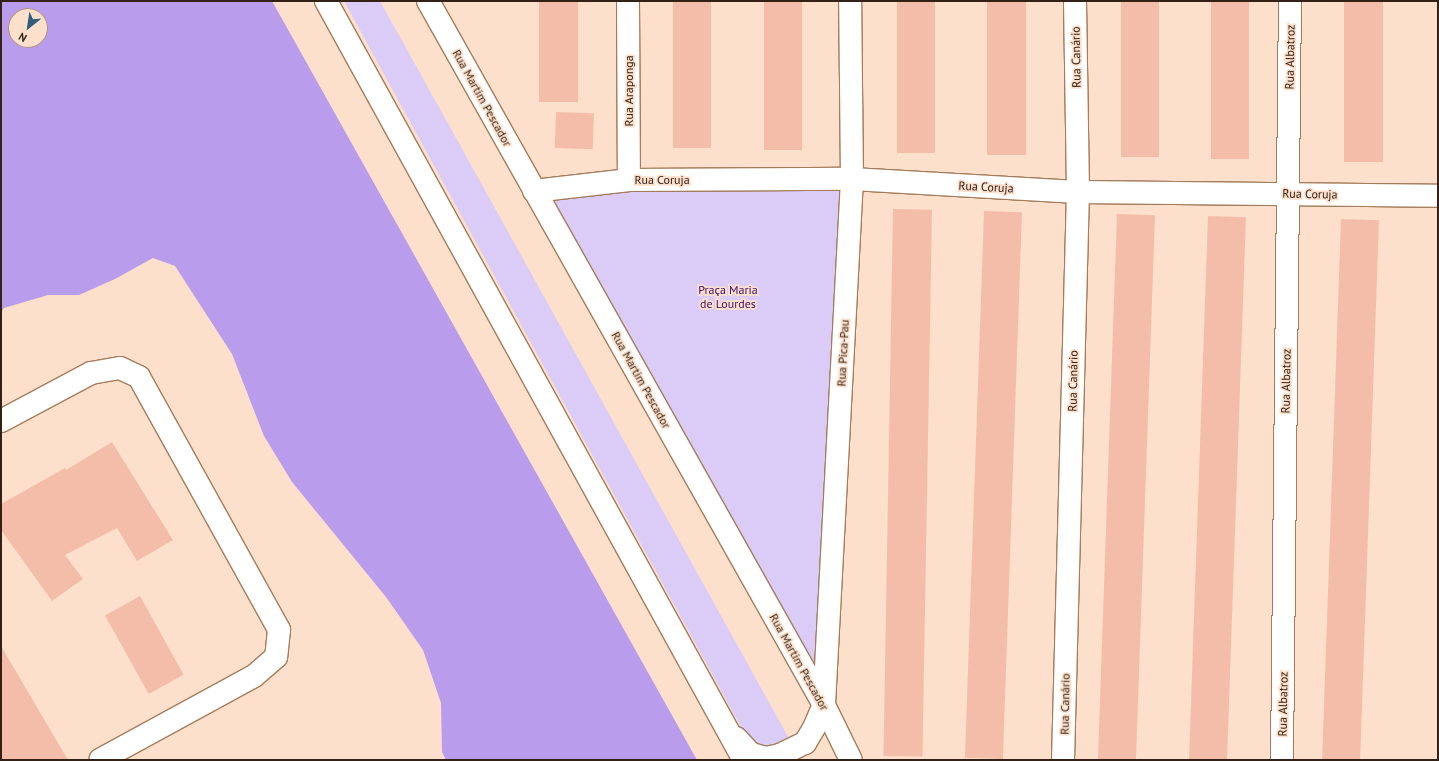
<!DOCTYPE html>
<meta charset="utf-8">
<style>
body{margin:0}
#map{position:relative;width:1439px;height:761px;overflow:hidden;background:#fce0cb;font-family:"PT Sans",sans-serif}
div>[style]{position:absolute}
.green>*{inset:0;background:#daccf7}
.forest>*{inset:0;background:#b99dec}
.building>*{inset:0;background:#f4bdaa;transform-origin:0 0}
.roads{filter:drop-shadow(1px 0 #a47c5b) drop-shadow(-1px 0 #a47c5b) drop-shadow(0 1px #a47c5b) drop-shadow(0 -1px #a47c5b)}
.street>*{height:22px;margin:-11px;padding:0 11px;transform-origin:11px;border-radius:11px;background:#fff}
span{translate:-50% -50%;white-space:nowrap;text-align:center;line-height:1.15;-webkit-text-stroke:3.5px #fce0cb;paint-order:stroke}
.street-label{font-size:12px;color:#322114}
.park-label{font-size:12px;color:#3a0a69}
.frame{position:absolute;inset:0;border:2px solid #322114;pointer-events:none}
.north{position:absolute;left:8px;top:8px;width:40px;height:40px;box-sizing:border-box;background:#fce0cb;border:1px solid #ab9482;border-radius:50%;rotate:210deg;font-size:11px;font-weight:700;line-height:16px;text-align:center;color:#322114}
.north::after{content:'';display:block;margin:auto;width:14px;height:18px;background:#305e7d;clip-path:polygon(50% 0,100% 100%,50% 72%,0 100%)}
</style>
<div id="map">
<div class="green">
<div style="clip-path:polygon(344px 1px,380px 1px,801px 760px,759px 760px)"></div>
<div style="clip-path:polygon(848px 181px,822px 696px,538px 194px)"></div>
</div>
<div class="forest">
<div style="clip-path:polygon(evenodd,1px 1px,272px 1px,697px 760px,446px 760px,442px 752px,441px 703px,423px 650px,386px 597px,292px 482px,264px 436px,232px 354px,175px 266px,153px 258px,115px 279px,79px 295px,48px 295px,4px 308px,1px 312px,1px 1px,16px 16px,40px 16px,40px 40px,16px 40px,16px 16px)"></div>
</div>
<div class="building">
<div style="left:539px;top:1px;width:39px;height:101px"></div>
<div style="left:673px;top:1px;width:38px;height:147px"></div>
<div style="left:764px;top:1px;width:38px;height:149px"></div>
<div style="left:897px;top:1px;width:38px;height:152px"></div>
<div style="left:987px;top:1px;width:39px;height:154px"></div>
<div style="left:1121px;top:1px;width:38px;height:156px"></div>
<div style="left:1211px;top:1px;width:38px;height:158px"></div>
<div style="left:1344px;top:1px;width:39px;height:161px"></div>
<div style="left:556px;top:112px;width:38px;height:36px;rotate:2deg"></div>
<div style="left:893px;top:209px;width:39px;height:547px;rotate:1deg"></div>
<div style="left:984px;top:211px;width:38px;height:547px;rotate:2deg"></div>
<div style="left:1117px;top:214px;width:38px;height:546px;rotate:2deg"></div>
<div style="left:1208px;top:216px;width:38px;height:544px;rotate:2deg"></div>
<div style="left:1341px;top:219px;width:38px;height:541px;rotate:2deg"></div>
<div style="clip-path:polygon(112px 442px,173px 540px,137px 561px,117px 528px,65px 555px,83px 579px,52px 601px,1px 530px,1px 504px,65px 468px,66px 470px)"></div>
<div style="left:140px;top:596px;width:90px;height:40px;rotate:61deg"></div>
<div style="clip-path:polygon(1px 646px,68px 760px,1px 760px)"></div>
</div>
<div class="roads">
<div class="street">
<div style="left:326px;top:1px;width:866px;rotate:61.16deg"></div>
<div style="left:428px;top:1px;width:808px;rotate:60.64deg"></div>
<div style="left:824px;top:705px;width:61px;rotate:63.9deg"></div>
<div style="left:628px;top:1px;width:179px;rotate:89.7deg"></div>
<div style="left:534px;top:191px;width:96px;rotate:-6.6deg"></div>
<div style="left:629px;top:180px;width:223px;rotate:-0.3deg"></div>
<div style="left:852px;top:179px;width:226px;rotate:3.3deg"></div>
<div style="left:1078px;top:192px;width:360px;rotate:0.6deg"></div>
<div style="left:1px;top:421px;width:102px;rotate:-28.1deg"></div>
<div style="left:91px;top:373px;width:29px;rotate:-10deg"></div>
<div style="left:120px;top:368px;width:21px;rotate:25deg"></div>
<div style="left:139px;top:377px;width:289px;rotate:61deg"></div>
<div style="left:279px;top:630px;width:27px;rotate:96deg"></div>
<div style="left:276px;top:657px;width:29px;rotate:139deg"></div>
<div style="left:254px;top:676px;width:175px;rotate:151.4deg"></div>
<div style="left:736px;top:738px;width:22px;rotate:47deg"></div>
<div style="left:751px;top:754px;width:16px;rotate:15deg"></div>
<div style="left:766px;top:758px;width:14px;rotate:-12deg"></div>
<div style="left:780px;top:755px;width:28px;rotate:-26deg"></div>
<div style="left:805px;top:743px;width:17px;rotate:-59deg"></div>
<div style="left:814px;top:728px;width:25px;rotate:-67deg"></div>
<div style="left:824px;top:705px;width:527px;rotate:-86.95deg"></div>
<div style="left:852px;top:179px;width:178px;rotate:-90.6deg"></div>
<div style="left:1063px;top:760px;width:568px;rotate:-88.49deg"></div>
<div style="left:1078px;top:192px;width:191px;rotate:-90.9deg"></div>
<div style="left:1282px;top:760px;width:759px;rotate:-89.4deg"></div>
</div>
</div>
<div class="street-label">
<span style="left:1076px;top:57px;rotate:-91deg">Rua Canário</span>
<span style="left:1290px;top:57px;rotate:-89deg">Rua Albatroz</span>
<span style="left:629px;top:91px;rotate:-90deg">Rua Araponga</span>
<span style="left:482px;top:98px;rotate:61deg">Rua Martim Pescador</span>
<span style="left:662px;top:180px">Rua Coruja</span>
<span style="left:986px;top:187px;rotate:3deg">Rua Coruja</span>
<span style="left:1310px;top:194px;rotate:1deg">Rua Coruja</span>
<span style="left:843px;top:353px;rotate:-87deg">Rua Pica-Pau</span>
<span style="left:641px;top:380px;rotate:61deg">Rua Martim Pescador</span>
<span style="left:1073px;top:381px;rotate:-89deg">Rua Canário</span>
<span style="left:1286px;top:381px;rotate:-89deg">Rua Albatroz</span>
<span style="left:799px;top:662px;rotate:61deg">Rua Martim Pescador</span>
<span style="left:1065px;top:704px;rotate:-89deg">Rua Canário</span>
<span style="left:1283px;top:704px;rotate:-89deg">Rua Albatroz</span>
</div>
<div class="park-label">
<span style="left:728px;top:297px">Praça Maria<br>de Lourdes</span>
</div>
<div class="frame"></div>
<div class="north">N</div>
</div>
